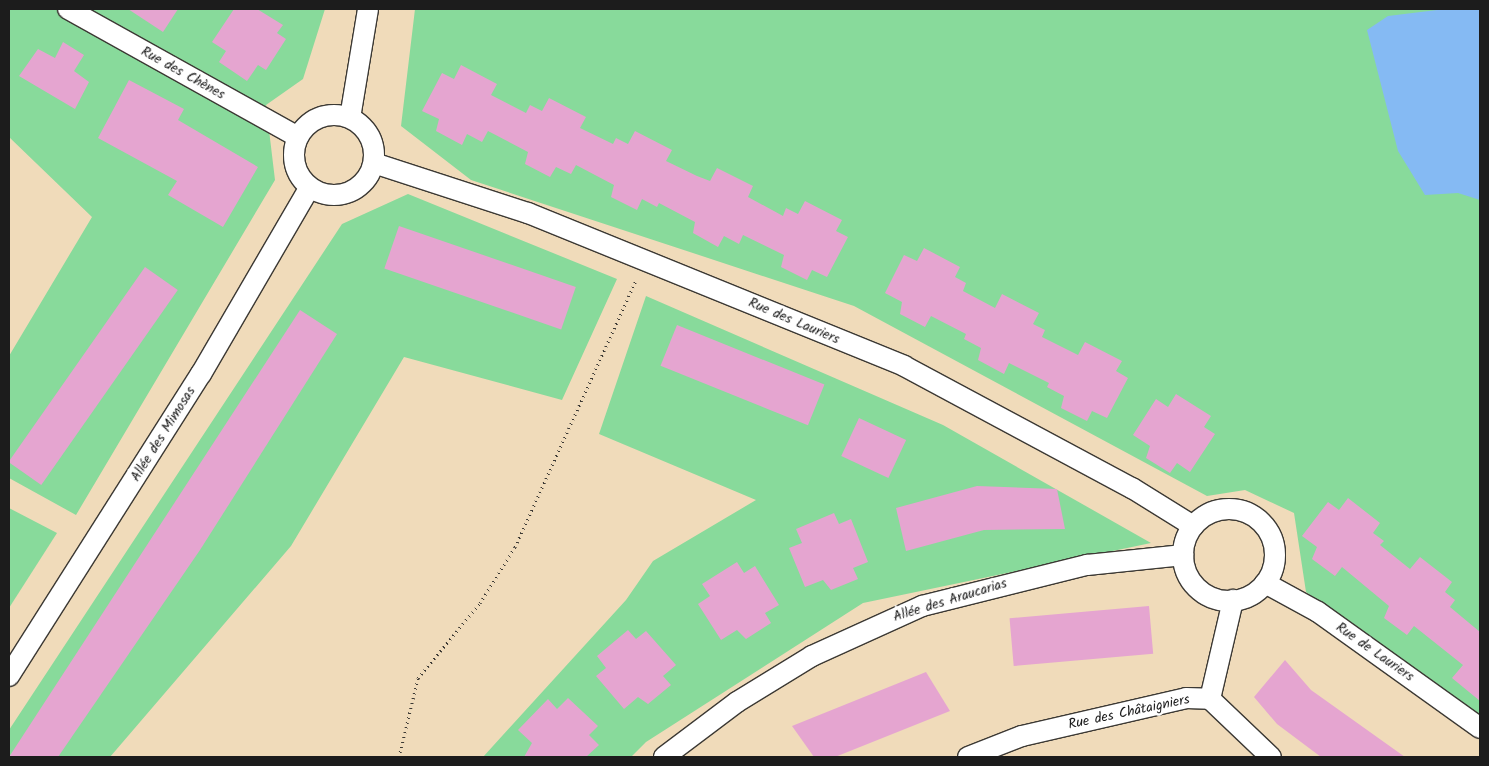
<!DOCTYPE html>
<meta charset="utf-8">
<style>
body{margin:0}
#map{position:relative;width:1489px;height:766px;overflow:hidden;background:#f0dbba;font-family:Kalam,sans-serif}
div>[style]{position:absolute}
.green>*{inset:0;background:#88da9b}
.water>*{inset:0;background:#85baf3}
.building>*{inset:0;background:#e5a5d0;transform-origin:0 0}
.path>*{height:3px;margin-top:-1.5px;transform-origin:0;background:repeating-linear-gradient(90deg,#3c3934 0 1px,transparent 0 5px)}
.roads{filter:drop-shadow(1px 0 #3c3934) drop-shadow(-1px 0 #3c3934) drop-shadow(0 1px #3c3934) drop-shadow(0 -1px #3c3934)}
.minor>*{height:20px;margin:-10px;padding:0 10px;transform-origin:10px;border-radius:10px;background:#fff}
.minor>.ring{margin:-10px;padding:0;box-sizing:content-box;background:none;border:20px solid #fff;border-radius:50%}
span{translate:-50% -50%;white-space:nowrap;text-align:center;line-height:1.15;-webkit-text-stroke:5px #fff;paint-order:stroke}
.street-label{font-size:14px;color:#1c1c1c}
.frame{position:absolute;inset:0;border:10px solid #1c1c1c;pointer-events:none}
</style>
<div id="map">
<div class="green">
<div style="clip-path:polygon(9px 9px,325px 9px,303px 79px,266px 105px,275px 180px,76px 515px,9px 478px,9px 356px,92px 217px,9px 137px)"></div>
<div style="clip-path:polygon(415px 9px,1480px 9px,1480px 719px,1306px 592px,1294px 513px,1245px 490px,1207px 496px,854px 306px,471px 180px,401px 126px)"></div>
<div style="clip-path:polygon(408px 194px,617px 279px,562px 400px,404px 357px,291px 546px,110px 757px,9px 757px,9px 730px,342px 224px)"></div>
<div style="clip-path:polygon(646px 296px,943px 425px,1151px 543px,863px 603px,646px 742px,631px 757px,483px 757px,626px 600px,653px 561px,756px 500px,599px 434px)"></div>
<div style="clip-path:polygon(9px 508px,57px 533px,9px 608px)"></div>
</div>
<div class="water">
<div style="clip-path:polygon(1445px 9px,1480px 9px,1480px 200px,1458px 193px,1425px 195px,1398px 151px,1367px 30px,1388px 16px)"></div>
</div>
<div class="building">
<div style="clip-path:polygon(128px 9px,178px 9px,163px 32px)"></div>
<div style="clip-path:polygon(234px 9px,257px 9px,283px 25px,277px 33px,286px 39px,266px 70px,258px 65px,247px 81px,219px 62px,226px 51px,212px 42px)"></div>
<div style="clip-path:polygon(63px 42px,84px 55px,74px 71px,89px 82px,75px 109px,19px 76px,38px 49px,55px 58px)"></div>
<div style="clip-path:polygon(461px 65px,497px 84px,491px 95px,526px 113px,530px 105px,542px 111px,549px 98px,586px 117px,580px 128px,613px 144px,616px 138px,628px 144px,635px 131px,672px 150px,666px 161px,697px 176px,710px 181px,717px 168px,753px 186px,748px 197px,783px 216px,786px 208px,798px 214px,805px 201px,842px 220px,836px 231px,848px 237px,827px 277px,812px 270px,807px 280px,781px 267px,784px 255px,743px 235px,739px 244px,724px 236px,718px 247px,693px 233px,695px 222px,659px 203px,657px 207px,642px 199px,637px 210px,611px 197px,614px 185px,576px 165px,571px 174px,556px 167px,550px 177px,525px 164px,528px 152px,488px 131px,482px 142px,467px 134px,462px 145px,436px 131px,439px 119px,422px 111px,442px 73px,454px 79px)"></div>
<div style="clip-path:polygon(129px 80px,184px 109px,178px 120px,258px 167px,223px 227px,168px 195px,177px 181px,98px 138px)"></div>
<div style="left:399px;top:226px;width:187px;height:45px;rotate:19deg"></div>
<div style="clip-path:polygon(924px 248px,960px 267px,955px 277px,966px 283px,963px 291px,995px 308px,1002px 294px,1039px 313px,1033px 324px,1045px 330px,1042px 337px,1078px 355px,1085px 342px,1122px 361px,1116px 371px,1128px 378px,1107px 418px,1092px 411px,1087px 421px,1061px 408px,1064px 396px,1047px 387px,1049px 383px,1009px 363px,1004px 374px,978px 360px,981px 348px,964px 339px,966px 334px,931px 316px,925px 327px,900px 314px,902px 302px,885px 293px,904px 255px,917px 261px)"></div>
<div style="left:145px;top:267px;width:40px;height:238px;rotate:35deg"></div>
<div style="clip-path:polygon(300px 310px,337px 334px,200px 550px,58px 757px,9px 757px)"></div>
<div style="left:677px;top:325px;width:159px;height:44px;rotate:22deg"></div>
<div style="clip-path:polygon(1176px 394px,1211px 416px,1204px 427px,1215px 434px,1190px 472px,1177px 463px,1170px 473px,1146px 458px,1150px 446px,1133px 435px,1156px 399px,1168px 407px)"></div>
<div style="left:859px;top:418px;width:52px;height:42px;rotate:25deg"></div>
<div style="clip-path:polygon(977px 486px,1057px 489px,1065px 529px,984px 530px,906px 551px,896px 508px)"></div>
<div style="clip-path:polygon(1348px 498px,1380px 523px,1373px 533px,1384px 541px,1380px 545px,1410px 569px,1420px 557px,1452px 582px,1445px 592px,1455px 600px,1450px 607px,1480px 632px,1480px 701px,1452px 678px,1463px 665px,1414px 626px,1407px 635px,1384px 618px,1389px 606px,1342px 567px,1335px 576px,1312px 559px,1317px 547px,1302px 536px,1328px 502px,1339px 510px)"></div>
<div style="clip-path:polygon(834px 513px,839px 524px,851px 519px,868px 562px,853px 568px,858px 579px,831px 590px,823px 580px,805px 587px,789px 548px,802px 543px,796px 529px)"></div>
<div style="clip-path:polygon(737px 562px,744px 573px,755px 566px,779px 605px,765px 613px,771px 623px,746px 639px,737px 630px,721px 640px,698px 604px,710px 596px,702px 584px)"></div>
<div style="left:1149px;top:606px;width:48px;height:140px;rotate:85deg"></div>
<div style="clip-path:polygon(628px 630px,636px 639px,646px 631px,676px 665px,663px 676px,671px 685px,648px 704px,638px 697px,624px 709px,596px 676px,606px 668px,597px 656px)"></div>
<div style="clip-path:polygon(1285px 660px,1311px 690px,1405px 757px,1321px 757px,1277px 724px,1254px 697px)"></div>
<div style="clip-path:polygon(926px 672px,950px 711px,835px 757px,814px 757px,792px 726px)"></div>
<div style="clip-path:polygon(568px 698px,598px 726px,589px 735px,599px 745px,586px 757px,524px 757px,532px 743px,518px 730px,548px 699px,557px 709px)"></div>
</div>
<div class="path">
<div style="left:399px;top:757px;width:81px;rotate:-76.5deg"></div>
<div style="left:418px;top:678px;width:97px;rotate:-50.4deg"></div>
<div style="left:480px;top:603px;width:66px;rotate:-58deg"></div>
<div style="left:515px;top:547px;width:293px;rotate:-65.6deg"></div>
<div style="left:1190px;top:757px;width:2px;rotate:-90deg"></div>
</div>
<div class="roads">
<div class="minor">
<div style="left:68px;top:9px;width:263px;rotate:29.1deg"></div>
<div class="ring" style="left:294px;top:115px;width:60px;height:60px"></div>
<div style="left:350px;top:118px;width:110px;rotate:-80.6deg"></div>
<div style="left:374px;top:163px;width:162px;rotate:18deg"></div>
<div style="left:528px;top:213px;width:406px;rotate:22.1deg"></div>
<div style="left:904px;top:366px;width:259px;rotate:28.2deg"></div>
<div style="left:1132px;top:488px;width:72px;rotate:31.9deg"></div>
<div class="ring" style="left:1183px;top:509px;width:72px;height:72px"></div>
<div style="left:1265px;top:583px;width:60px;rotate:28.7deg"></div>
<div style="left:1318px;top:612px;width:199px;rotate:35.6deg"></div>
<div style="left:9px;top:676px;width:358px;rotate:-57.6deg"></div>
<div style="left:201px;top:374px;width:216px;rotate:-59.8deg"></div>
<div style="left:1210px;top:699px;width:102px;rotate:-76.9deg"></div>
<div style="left:664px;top:757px;width:91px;rotate:-37deg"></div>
<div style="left:737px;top:702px;width:88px;rotate:-31.5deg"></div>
<div style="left:812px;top:656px;width:121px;rotate:-24.4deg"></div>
<div style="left:922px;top:606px;width:170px;rotate:-14deg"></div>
<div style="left:1087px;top:565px;width:97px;rotate:-5.9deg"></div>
<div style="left:968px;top:757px;width:58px;rotate:-21.3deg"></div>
<div style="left:1022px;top:736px;width:168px;rotate:-13deg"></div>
<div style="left:1186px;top:698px;width:24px;rotate:2deg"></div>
<div style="left:1210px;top:699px;width:84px;rotate:43.6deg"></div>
</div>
</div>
<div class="street-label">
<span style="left:183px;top:73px;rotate:29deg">Rue des Chènes</span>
<span style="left:794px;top:321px;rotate:23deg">Rue des Lauriers</span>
<span style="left:163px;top:434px;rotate:-58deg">Allée des Mimosas</span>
<span style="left:950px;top:600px;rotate:-17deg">Allée des Araucarias</span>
<span style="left:1375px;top:652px;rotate:35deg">Rue de Lauriers</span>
<span style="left:1129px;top:712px;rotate:-12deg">Rue des Châtaigniers</span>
</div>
<div class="frame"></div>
</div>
